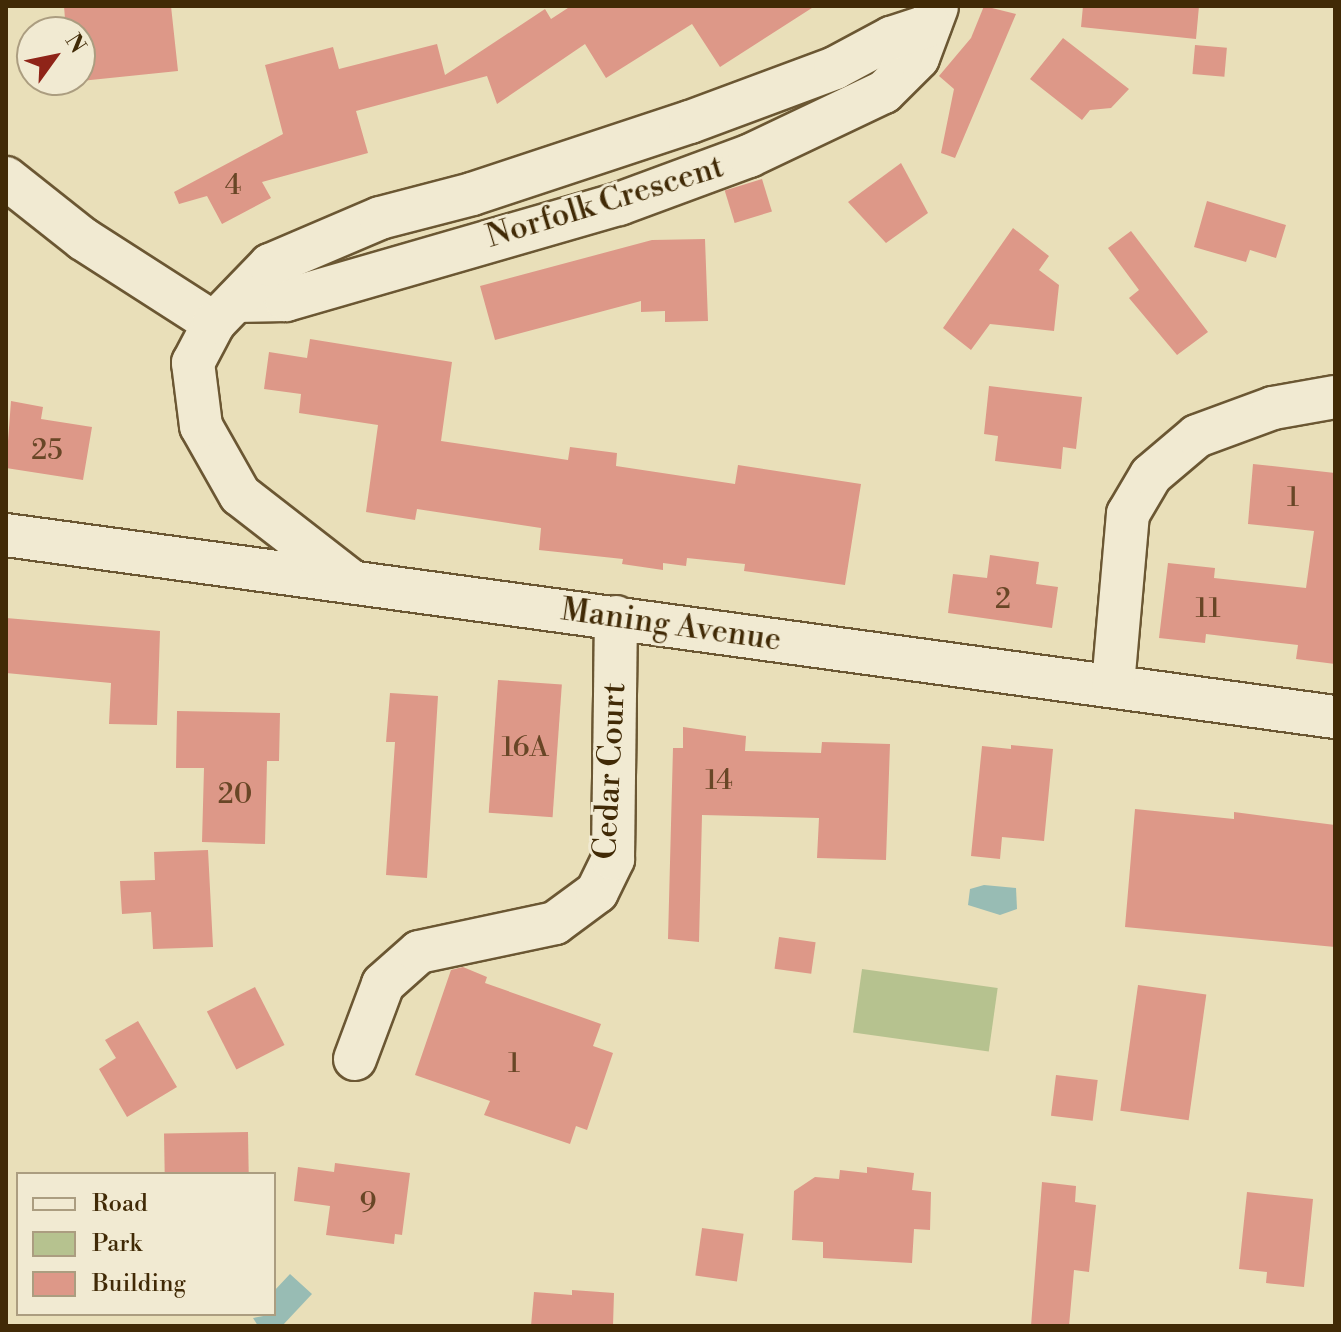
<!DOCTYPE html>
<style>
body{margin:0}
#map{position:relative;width:1341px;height:1332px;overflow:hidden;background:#e9dfb9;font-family:"Libre Bodoni",serif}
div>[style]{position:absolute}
.green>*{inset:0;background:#b6c28f;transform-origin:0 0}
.water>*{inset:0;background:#98bcb4}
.building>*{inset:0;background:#dd9888;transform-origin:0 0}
.roads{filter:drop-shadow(2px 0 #6b5733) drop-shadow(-2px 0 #6b5733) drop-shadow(0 2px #6b5733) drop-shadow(0 -2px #6b5733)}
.minor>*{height:42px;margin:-21px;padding:0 21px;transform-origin:21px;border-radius:21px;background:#f1ead2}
span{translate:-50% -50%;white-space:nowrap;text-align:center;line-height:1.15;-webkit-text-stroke:6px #f1ead2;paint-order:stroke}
.number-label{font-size:28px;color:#684626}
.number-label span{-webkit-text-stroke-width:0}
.street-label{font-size:32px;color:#412a06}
.frame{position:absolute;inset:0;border:8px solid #412a06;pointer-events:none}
.legend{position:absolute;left:16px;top:1172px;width:260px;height:144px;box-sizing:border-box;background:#f1ead2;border:2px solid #ab9d80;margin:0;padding:10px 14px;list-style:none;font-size:24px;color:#412a06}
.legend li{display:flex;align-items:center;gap:16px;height:40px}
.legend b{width:40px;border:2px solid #ab9d80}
.north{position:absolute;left:16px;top:16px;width:80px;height:80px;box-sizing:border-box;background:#f1ead2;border:2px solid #ab9d80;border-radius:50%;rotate:57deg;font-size:22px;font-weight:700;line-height:32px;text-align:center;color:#412a06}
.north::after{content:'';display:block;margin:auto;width:28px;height:36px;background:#8f2418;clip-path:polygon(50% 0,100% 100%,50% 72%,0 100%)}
</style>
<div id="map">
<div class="green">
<div style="left:862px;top:969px;width:137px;height:64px;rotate:8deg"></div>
</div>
<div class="water">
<div style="clip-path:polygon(984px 885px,1016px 888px,1017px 909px,1000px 915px,968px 905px,970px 889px)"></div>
<div style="clip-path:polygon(290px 1274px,312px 1294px,282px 1326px,258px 1326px,253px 1318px,274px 1314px,274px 1291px)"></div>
</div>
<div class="building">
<div style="clip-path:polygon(64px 6px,171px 6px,178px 71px,71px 82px,80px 80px,80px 32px,66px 32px)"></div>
<div style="clip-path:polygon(571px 6px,815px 6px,720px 67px,692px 24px,606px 78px,585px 44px,497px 104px,487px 76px,356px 111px,368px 153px,262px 182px,271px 198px,222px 224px,207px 196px,179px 204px,174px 192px,283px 134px,265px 65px,333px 47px,339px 69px,437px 44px,445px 75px,545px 9px,551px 19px)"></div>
<div style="clip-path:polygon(984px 6px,1016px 14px,955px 158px,941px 153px,954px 89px,939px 76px,971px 38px)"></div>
<div style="clip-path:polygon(1083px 6px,1199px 6px,1196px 39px,1081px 27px)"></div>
<div style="clip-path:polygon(1063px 38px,1129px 89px,1111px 108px,1090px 110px,1082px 120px,1030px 79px)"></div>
<div style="left:1195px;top:45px;width:32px;height:29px;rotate:5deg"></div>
<div style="clip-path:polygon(901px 163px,928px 213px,886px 243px,848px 202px)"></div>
<div style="left:762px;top:179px;width:34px;height:39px;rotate:73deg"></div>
<div style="clip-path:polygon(1207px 201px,1286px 225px,1276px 258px,1250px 250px,1246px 262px,1194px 247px)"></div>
<div style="clip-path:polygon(1013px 228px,1049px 256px,1039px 270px,1059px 285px,1054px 331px,990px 324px,971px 350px,943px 328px)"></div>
<div style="clip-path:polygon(1131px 231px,1208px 332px,1177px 355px,1129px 298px,1139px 290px,1108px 248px)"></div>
<div style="clip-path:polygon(705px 239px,708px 321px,665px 322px,665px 311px,641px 312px,641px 301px,495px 340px,480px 286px,652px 240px)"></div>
<div style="clip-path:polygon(310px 339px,452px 362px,441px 441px,568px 460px,570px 447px,617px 453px,616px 466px,735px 484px,738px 465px,861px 484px,845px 585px,744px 571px,745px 564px,687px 558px,686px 566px,663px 563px,663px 570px,622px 564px,623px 559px,539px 550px,541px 528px,417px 509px,415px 520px,366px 512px,378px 425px,299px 413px,301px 394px,264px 389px,269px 352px,307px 358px)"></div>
<div style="clip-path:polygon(989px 386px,1082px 397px,1076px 449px,1063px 447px,1061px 469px,995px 461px,998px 436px,984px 434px)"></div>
<div style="clip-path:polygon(11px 401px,43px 407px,41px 419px,92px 427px,83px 480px,6px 468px)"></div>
<div style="clip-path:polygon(1253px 464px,1335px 473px,1335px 664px,1296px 659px,1298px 645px,1206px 634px,1205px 643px,1159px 638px,1168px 563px,1215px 568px,1214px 578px,1306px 588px,1314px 531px,1248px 524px)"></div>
<div style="clip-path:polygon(990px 555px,1039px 562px,1036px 584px,1058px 587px,1052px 628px,948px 613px,953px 574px,987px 578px)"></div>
<div style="clip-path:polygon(6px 618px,160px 631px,157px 725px,109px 724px,111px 683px,6px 673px)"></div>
<div style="left:498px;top:680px;width:64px;height:133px;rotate:4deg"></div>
<div style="clip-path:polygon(390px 693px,438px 696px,427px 878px,386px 875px,395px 742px,386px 742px)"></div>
<div style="clip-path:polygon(177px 711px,280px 713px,279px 761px,267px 761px,265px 844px,202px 842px,204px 768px,176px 768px)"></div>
<div style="clip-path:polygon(683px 727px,746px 736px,745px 751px,821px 753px,822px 742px,890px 744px,886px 860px,817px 858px,819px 818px,702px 815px,699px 942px,668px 939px,673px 748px,683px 748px)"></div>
<div style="clip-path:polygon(1011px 745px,1053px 749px,1044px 841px,1002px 837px,1000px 859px,971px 856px,982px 746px,1011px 749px)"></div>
<div style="clip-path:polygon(1135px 809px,1234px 819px,1234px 812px,1335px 825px,1335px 947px,1125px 927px)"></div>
<div style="clip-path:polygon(208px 850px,213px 947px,153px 949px,151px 912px,122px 914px,120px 881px,155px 880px,154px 852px)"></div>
<div style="left:779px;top:937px;width:37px;height:32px;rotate:8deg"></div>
<div style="clip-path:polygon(463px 967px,487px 977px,485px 983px,601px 1024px,593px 1046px,613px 1053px,587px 1130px,576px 1126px,570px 1144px,484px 1115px,490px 1101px,415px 1075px,451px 970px)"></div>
<div style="left:1138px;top:985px;width:69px;height:127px;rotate:8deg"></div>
<div style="left:255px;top:987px;width:65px;height:54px;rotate:63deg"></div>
<div style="clip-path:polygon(138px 1021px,177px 1087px,127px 1117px,99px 1069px,116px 1058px,105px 1040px)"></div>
<div style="left:1056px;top:1075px;width:42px;height:41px;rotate:7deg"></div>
<div style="left:248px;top:1132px;width:42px;height:84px;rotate:89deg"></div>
<div style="clip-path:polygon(335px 1163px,410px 1173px,402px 1235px,395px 1234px,394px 1244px,326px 1235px,330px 1206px,294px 1201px,298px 1167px,334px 1172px)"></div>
<div style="clip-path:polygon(867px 1167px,914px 1173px,912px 1190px,931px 1192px,930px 1230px,914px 1229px,912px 1263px,823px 1258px,823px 1242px,792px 1240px,794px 1191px,815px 1177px,839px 1179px,840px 1170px,867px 1173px)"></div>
<div style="clip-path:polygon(1042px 1182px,1076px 1186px,1075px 1202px,1096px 1205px,1089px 1272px,1074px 1270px,1069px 1326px,1031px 1326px)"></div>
<div style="clip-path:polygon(1247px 1192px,1313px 1199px,1304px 1287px,1266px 1283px,1267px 1272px,1239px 1269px)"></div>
<div style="left:702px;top:1228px;width:42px;height:48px;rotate:8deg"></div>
<div style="clip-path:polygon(572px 1290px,614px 1293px,613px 1326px,531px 1326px,534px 1292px,572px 1295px)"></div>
</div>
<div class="roads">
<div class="minor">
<div style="left:6px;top:178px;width:98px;rotate:38.4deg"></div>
<div style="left:83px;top:239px;width:156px;rotate:32.7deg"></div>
<div style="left:236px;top:301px;width:50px;rotate:-1.1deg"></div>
<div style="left:286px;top:300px;width:347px;rotate:-16.1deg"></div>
<div style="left:619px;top:204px;width:139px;rotate:-20.3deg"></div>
<div style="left:749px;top:156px;width:149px;rotate:-25.4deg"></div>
<div style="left:884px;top:92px;width:48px;rotate:-45deg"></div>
<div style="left:918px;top:58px;width:54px;rotate:-69.6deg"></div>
<div style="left:6px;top:535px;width:1341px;rotate:7.8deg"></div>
<div style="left:351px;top:581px;width:140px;rotate:-142.2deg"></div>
<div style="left:240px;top:495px;width:79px;rotate:-119.5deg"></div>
<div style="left:201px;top:426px;width:64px;rotate:-97.2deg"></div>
<div style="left:193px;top:363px;width:45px;rotate:-62.3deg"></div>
<div style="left:214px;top:323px;width:81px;rotate:-46deg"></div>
<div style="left:270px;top:265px;width:120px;rotate:-23.1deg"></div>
<div style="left:380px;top:218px;width:95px;rotate:-14.6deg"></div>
<div style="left:472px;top:194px;width:230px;rotate:-18.3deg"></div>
<div style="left:690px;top:122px;width:155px;rotate:-20.4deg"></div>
<div style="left:835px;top:68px;width:64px;rotate:-28.2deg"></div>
<div style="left:891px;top:38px;width:41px;rotate:-18.4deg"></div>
<div style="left:1113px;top:685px;width:172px;rotate:-85deg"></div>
<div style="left:1128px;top:514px;width:45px;rotate:-59.5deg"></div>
<div style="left:1151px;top:475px;width:60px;rotate:-40.3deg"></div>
<div style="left:1197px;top:436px;width:81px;rotate:-20.2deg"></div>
<div style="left:1273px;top:408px;width:63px;rotate:-10.1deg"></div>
<div style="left:355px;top:1059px;width:80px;rotate:-69.5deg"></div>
<div style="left:383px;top:984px;width:48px;rotate:-41.6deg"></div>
<div style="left:419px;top:952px;width:139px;rotate:-12deg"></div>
<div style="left:555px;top:923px;width:52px;rotate:-36.4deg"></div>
<div style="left:597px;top:892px;width:37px;rotate:-64deg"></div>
<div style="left:613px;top:859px;width:242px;rotate:-89.3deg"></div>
</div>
</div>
<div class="number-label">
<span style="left:233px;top:186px">4</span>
<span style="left:47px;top:451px">25</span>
<span style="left:1293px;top:498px">1</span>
<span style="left:1003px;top:600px">2</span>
<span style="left:1208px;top:609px">11</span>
<span style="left:525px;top:748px">16A</span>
<span style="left:719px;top:781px">14</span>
<span style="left:235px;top:795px">20</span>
<span style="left:514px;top:1064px">1</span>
<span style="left:368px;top:1204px">9</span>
</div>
<div class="street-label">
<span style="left:605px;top:202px;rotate:-17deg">Norfolk Crescent</span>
<span style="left:671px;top:625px;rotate:8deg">Maning Avenue</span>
<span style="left:610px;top:771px;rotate:-87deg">Cedar Court</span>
</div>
<div class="frame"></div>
<ul class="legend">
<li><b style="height:10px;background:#f1ead2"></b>Road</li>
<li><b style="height:22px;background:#b6c28f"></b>Park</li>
<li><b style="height:22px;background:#dd9888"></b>Building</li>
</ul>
<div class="north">N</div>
</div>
